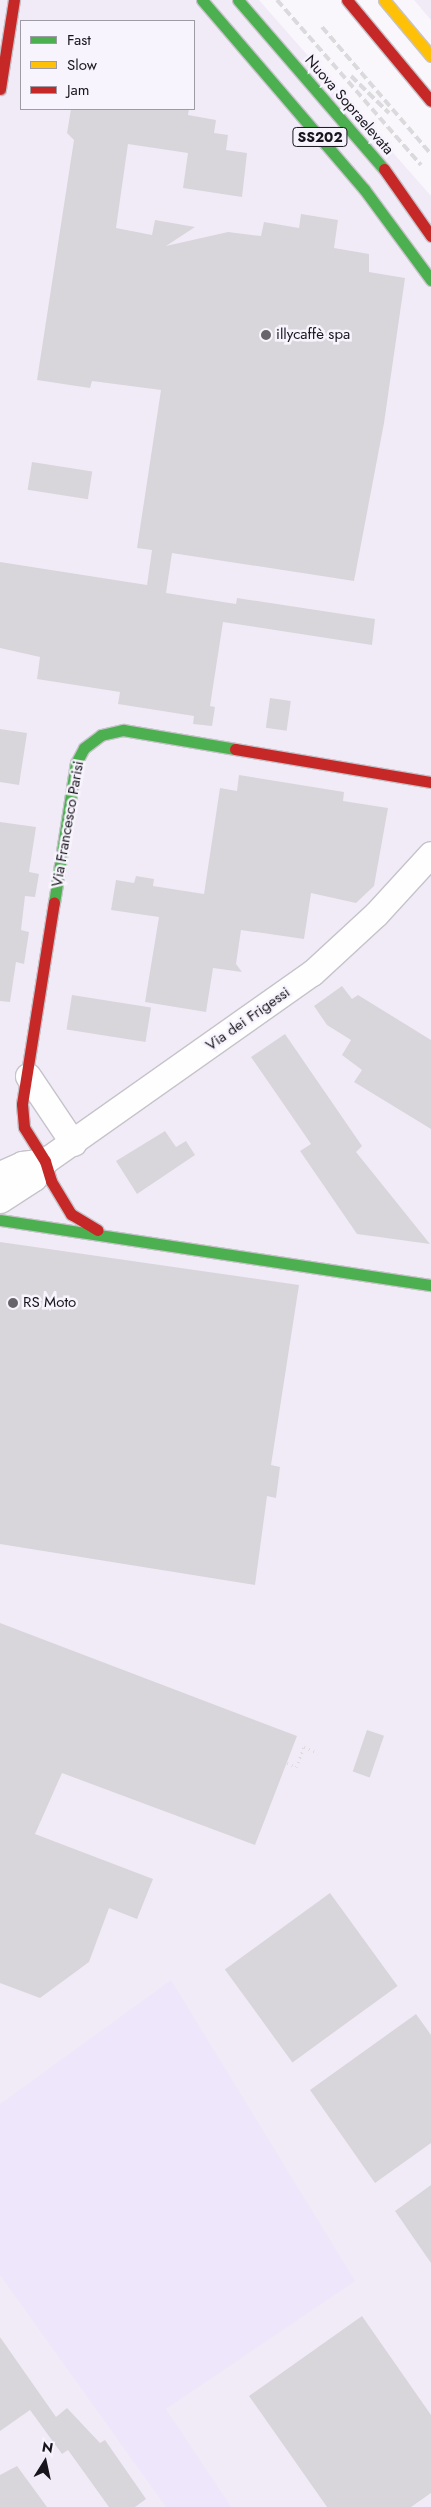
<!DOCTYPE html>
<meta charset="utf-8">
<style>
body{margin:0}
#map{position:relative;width:431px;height:2507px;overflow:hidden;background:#f9f6fc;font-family:Jost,sans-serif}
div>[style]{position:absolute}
.built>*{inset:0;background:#f1ebf8}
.green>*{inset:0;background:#eee6fa}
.building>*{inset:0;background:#d8d6db;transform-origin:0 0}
.path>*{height:3px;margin-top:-1.5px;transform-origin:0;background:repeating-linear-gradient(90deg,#dcdbdd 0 1px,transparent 0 5px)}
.roads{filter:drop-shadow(1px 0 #c6c3c9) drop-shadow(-1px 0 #c6c3c9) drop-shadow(0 1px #c6c3c9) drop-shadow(0 -1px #c6c3c9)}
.street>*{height:25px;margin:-12.5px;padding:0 12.5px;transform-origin:12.5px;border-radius:12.5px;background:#fefeff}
.fast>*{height:11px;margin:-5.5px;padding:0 5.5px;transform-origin:5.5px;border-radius:5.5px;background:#4caf50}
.slow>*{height:11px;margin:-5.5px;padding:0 5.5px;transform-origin:5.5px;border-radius:5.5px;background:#ffc107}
.jam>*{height:11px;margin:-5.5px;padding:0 5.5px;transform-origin:5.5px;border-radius:5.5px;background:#c62828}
.rail>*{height:4px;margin-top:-2px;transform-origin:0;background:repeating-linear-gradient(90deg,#dad9db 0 8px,transparent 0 12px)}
.dots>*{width:14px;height:14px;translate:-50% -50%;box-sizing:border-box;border:2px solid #f8f4fe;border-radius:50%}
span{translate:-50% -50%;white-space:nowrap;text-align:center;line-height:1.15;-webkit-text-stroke:5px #f8f4fe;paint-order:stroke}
.shield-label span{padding:1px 4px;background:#f8f4fe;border:1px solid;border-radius:4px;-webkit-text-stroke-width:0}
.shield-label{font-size:14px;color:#18161c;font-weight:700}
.street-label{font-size:15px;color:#18161c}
.poi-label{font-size:15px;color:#18161c}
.left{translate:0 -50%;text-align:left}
.legend{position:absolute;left:20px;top:20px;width:175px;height:90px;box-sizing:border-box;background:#f8f4fe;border:1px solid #9e9ba4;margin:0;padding:6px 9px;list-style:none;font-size:15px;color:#18161c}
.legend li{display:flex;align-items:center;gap:10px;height:25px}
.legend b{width:25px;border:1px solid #9e9ba4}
.north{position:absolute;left:20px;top:2437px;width:50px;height:50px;-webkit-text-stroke:4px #f8f4fe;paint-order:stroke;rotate:10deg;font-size:14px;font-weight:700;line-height:20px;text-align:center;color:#18161c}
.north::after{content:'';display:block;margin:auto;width:18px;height:22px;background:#18161c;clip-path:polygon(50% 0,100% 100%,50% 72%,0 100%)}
</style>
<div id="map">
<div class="built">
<div style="clip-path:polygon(evenodd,0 0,259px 0,431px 196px,431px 2507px,0 2507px,0 0,21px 21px,194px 21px,194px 109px,21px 109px,21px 21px)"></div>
<div style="clip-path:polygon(414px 0,431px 0,431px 20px)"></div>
</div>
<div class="green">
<div style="clip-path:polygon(171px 1980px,355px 2281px,166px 2409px,231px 2507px,166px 2507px,0 2275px,0 2104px)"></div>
</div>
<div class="building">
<div style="clip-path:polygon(71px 109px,189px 109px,188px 115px,216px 120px,214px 133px,228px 135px,226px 150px,247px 153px,242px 197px,183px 188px,188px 153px,128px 144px,116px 228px,152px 235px,155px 220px,195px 227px,166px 246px,228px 232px,261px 236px,264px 222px,299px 228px,301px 214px,338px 220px,334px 248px,369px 254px,369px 272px,405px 278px,384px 423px,354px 581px,172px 553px,166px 593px,236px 604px,237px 598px,375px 619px,372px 645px,223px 622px,210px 706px,215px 707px,212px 726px,193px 724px,194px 716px,118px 704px,120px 692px,37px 679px,40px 657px,0 648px,0 562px,147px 585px,152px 550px,137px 548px,161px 390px,92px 381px,90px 388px,37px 380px,74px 140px,67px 133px)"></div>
<div style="left:32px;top:462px;width:61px;height:28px;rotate:9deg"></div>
<div style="left:270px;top:698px;width:21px;height:30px;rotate:8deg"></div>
<div style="clip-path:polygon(0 729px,27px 733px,19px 785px,0 782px)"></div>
<div style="clip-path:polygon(239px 775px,344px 792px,343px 801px,388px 808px,374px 886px,356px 903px,311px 893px,304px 939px,241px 930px,236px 964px,242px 972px,213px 968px,206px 1012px,145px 1002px,159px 917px,111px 910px,116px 880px,134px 883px,136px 876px,154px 879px,153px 886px,204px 894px,220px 788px,237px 791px)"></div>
<div style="clip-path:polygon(0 822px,36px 827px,29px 872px,39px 874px,35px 897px,25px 896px,21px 930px,29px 932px,24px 964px,16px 962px,10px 1002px,0 1001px)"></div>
<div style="clip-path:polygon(342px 986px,352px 999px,358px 995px,431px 1040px,431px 1129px,354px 1082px,362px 1070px,342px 1055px,351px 1040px,327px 1025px,314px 1006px)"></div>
<div style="left:72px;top:995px;width:80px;height:35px;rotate:9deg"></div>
<div style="clip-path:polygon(285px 1034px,362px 1146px,356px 1152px,430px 1244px,357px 1234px,300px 1151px,311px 1144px,251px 1057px)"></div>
<div style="clip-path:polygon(165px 1131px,176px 1147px,186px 1141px,195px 1155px,137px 1194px,116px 1161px)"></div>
<div style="clip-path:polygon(0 1242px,299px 1285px,271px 1465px,280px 1467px,276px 1498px,267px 1496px,255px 1585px,0 1544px)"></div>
<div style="clip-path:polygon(0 1623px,297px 1736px,255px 1845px,62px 1773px,35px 1834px,153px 1879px,137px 1919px,109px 1908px,89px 1962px,40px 1998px,0 1983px)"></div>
<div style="left:367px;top:1730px;width:18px;height:44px;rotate:19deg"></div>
<div style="left:330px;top:1893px;width:115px;height:130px;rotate:54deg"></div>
<div style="clip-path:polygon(416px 2014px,431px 2035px,431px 2143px,375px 2183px,310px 2090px)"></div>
<div style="clip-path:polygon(431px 2185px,431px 2263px,395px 2211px)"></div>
<div style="clip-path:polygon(362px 2316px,431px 2415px,431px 2493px,411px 2507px,327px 2507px,249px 2396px)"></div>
<div style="clip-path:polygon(0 2337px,56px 2417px,67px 2408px,100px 2443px,105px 2440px,146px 2499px,135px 2507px,109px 2507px,68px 2450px,62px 2454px,30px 2410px,0 2431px)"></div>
<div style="clip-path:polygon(17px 2466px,47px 2507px,0 2507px,0 2475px)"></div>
</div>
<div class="path">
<div style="left:287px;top:1763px;width:10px;rotate:24deg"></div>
<div style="left:296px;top:1767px;width:22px;rotate:-68deg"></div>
<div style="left:304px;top:1747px;width:15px;rotate:23deg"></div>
</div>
<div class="roads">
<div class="street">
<div style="left:28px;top:1076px;width:81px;rotate:56.1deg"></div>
<div style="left:0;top:1174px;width:24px;rotate:-24deg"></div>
<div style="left:22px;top:1164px;width:23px;rotate:-7deg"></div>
<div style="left:0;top:1200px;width:40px;rotate:-32.9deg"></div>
<div style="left:34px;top:1178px;width:20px;rotate:-57deg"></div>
<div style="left:45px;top:1161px;width:327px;rotate:-35.2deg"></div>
<div style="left:312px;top:973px;width:87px;rotate:-42.7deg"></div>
<div style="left:376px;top:914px;width:81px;rotate:-47.5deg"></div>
</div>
<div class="fast">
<div style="left:202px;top:0;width:249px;rotate:49.4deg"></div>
<div style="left:364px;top:189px;width:113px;rotate:53.6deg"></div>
<div style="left:238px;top:0;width:223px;rotate:49.2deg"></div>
<div style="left:54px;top:903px;width:142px;rotate:-81.1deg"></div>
<div style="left:76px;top:763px;width:17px;rotate:-62deg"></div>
<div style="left:84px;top:748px;width:21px;rotate:-37deg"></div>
<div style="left:101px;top:735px;width:23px;rotate:-13deg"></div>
<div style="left:123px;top:730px;width:114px;rotate:9.6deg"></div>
<div style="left:0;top:1220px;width:436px;rotate:8.6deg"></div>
</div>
<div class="slow">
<div style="left:384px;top:0;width:73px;rotate:50deg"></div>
</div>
<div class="jam">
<div style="left:347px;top:0;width:131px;rotate:50.3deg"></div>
<div style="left:0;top:89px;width:90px;rotate:-81.1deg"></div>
<div style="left:384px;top:169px;width:82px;rotate:55deg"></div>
<div style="left:235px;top:749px;width:199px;rotate:9.6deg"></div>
<div style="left:45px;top:1161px;width:40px;rotate:-122deg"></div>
<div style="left:24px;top:1127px;width:23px;rotate:-95deg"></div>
<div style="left:22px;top:1104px;width:204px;rotate:-81deg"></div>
<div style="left:45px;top:1161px;width:21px;rotate:73deg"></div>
<div style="left:51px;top:1181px;width:39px;rotate:59deg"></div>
<div style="left:71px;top:1214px;width:31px;rotate:31deg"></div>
</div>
</div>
<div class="rail">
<div style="left:277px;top:0;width:219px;rotate:48.9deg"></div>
<div style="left:322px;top:27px;width:167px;rotate:49.4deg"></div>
<div style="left:351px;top:76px;width:53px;rotate:44.2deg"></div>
</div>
<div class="dots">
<div style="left:266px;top:335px;background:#67646a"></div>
<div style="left:13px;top:1303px;background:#67646a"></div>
</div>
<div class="shield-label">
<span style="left:320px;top:137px">SS202</span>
</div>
<div class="street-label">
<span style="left:349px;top:105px;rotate:49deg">Nuova Sopraelevata</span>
<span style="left:68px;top:824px;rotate:-80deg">Via Francesco Parisi</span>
<span style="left:248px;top:1019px;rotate:-35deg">Via dei Frigessi</span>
</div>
<div class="poi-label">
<span class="left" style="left:276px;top:335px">illycaffè spa</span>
<span class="left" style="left:23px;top:1303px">RS Moto</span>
</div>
<ul class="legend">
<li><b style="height:6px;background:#4caf50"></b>Fast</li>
<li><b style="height:6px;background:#ffc107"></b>Slow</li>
<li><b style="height:6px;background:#c62828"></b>Jam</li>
</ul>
<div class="north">N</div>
</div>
